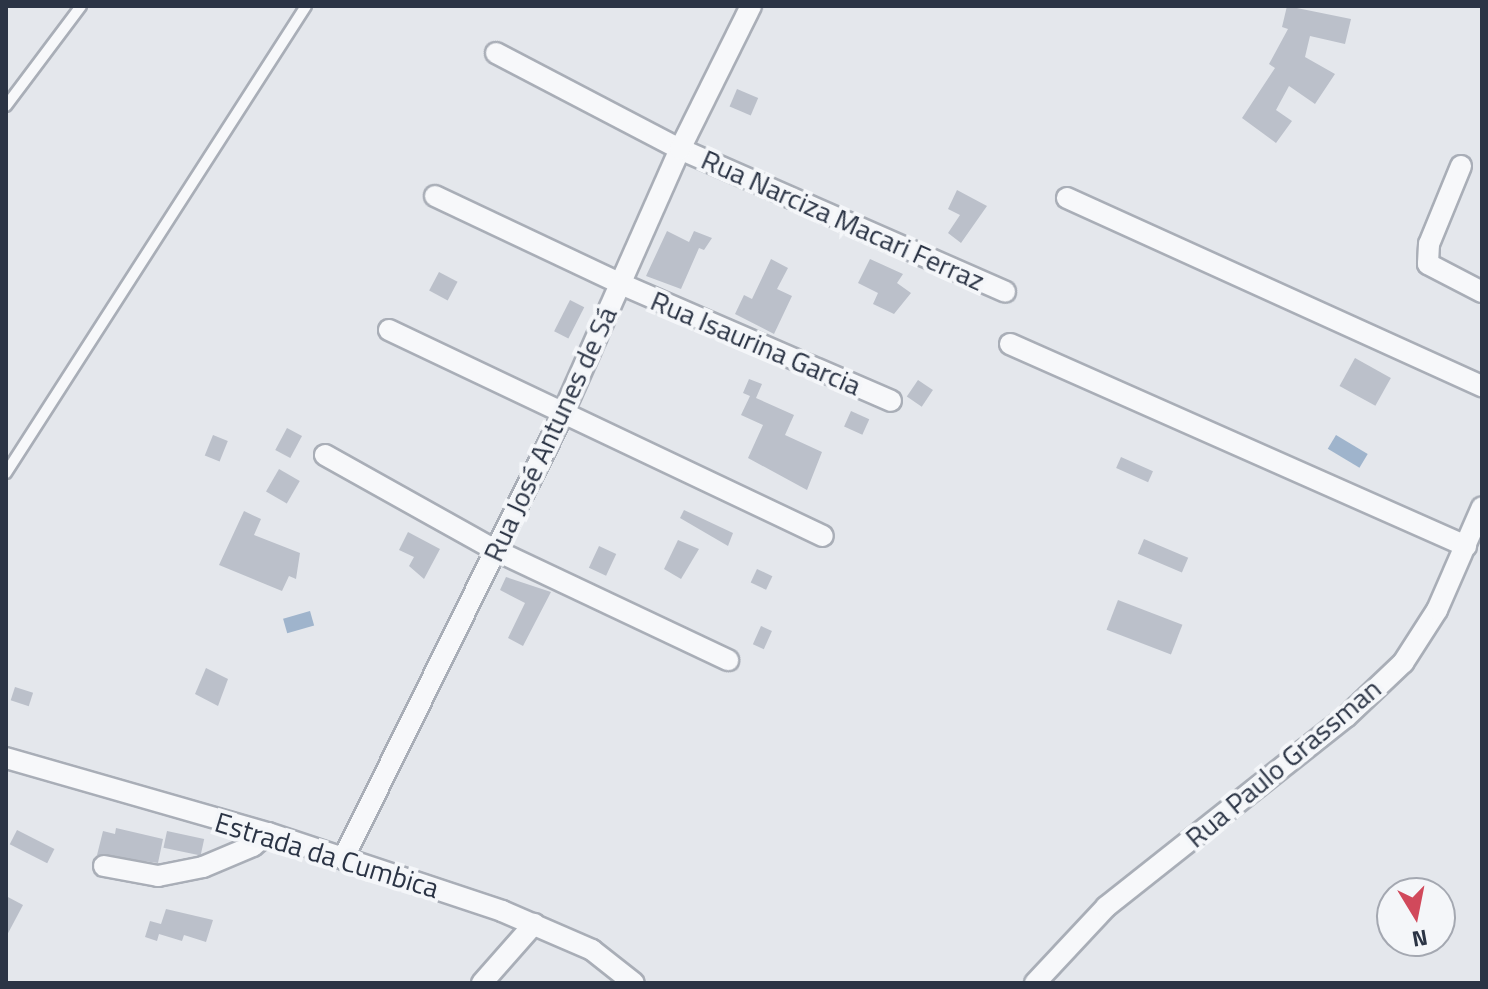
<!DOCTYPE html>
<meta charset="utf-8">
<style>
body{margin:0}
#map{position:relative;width:1488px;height:989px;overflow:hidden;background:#e4e7ec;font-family:"Titillium Web",sans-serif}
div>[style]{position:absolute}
.water>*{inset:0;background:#9fb4cc;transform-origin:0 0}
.building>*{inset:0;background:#bbc0ca;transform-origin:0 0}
.roads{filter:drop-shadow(2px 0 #a9aeb7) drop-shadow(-2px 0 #a9aeb7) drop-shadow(0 2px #a9aeb7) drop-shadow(0 -2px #a9aeb7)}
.lane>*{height:10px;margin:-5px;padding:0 5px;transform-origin:5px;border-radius:5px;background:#f7f8fa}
.street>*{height:20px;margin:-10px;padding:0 10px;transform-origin:10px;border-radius:10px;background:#f7f8fa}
span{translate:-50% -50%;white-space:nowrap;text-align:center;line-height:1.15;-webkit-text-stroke:8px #f4f6f9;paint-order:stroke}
.street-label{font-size:28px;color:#2b3445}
.frame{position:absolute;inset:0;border:8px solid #2b3445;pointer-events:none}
.north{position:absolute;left:1376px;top:877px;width:80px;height:80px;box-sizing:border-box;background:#f4f6f9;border:2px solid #a4a8b1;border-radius:50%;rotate:170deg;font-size:22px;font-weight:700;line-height:32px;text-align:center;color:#2b3445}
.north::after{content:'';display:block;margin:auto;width:28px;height:36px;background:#d1495b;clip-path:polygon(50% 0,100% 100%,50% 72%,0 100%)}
</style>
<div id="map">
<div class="water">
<div style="left:1336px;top:435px;width:37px;height:16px;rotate:31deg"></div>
<div style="left:310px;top:611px;width:15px;height:28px;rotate:74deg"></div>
</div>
<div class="building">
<div style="clip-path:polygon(1287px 6px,1351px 19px,1345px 44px,1310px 36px,1305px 57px,1335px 74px,1315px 104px,1289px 86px,1276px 110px,1292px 121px,1276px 143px,1242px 118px,1275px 68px,1269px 64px,1288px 29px,1282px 27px)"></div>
<div style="left:737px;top:89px;width:23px;height:19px;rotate:23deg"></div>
<div style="clip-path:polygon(957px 190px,987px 206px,961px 243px,948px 233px,960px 215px,948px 209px)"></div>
<div style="clip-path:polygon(667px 231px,689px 242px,694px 231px,712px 238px,704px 250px,699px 248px,681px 289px,646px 276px)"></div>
<div style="clip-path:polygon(771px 259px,788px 268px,777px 289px,792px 296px,774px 334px,735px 314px,744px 295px,752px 299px)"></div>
<div style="clip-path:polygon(870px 259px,903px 274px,897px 283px,911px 293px,894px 314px,873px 304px,878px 293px,858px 283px)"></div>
<div style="left:439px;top:272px;width:21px;height:21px;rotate:28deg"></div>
<div style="left:570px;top:300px;width:16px;height:35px;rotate:27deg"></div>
<div style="left:1355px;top:358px;width:41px;height:32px;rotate:29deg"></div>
<div style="clip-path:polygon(749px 379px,762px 384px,756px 398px,794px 415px,785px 435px,822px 452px,807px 490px,748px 458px,763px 425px,741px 415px,750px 396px,743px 393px)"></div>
<div style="left:918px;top:380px;width:18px;height:20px;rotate:34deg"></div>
<div style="left:851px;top:411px;width:20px;height:17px;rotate:24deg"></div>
<div style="left:287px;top:428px;width:17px;height:25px;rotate:28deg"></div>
<div style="left:213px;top:435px;width:16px;height:22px;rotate:22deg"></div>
<div style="left:1121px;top:457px;width:35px;height:12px;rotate:24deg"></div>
<div style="left:279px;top:469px;width:24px;height:26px;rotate:30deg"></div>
<div style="clip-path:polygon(684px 510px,733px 533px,728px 546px,680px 518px)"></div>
<div style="clip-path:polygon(244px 511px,261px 519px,254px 535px,300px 553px,296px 579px,289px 576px,282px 591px,219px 565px)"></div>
<div style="clip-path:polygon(408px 532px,440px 549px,424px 579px,409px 566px,414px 557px,399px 550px)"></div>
<div style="left:1144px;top:539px;width:48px;height:16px;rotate:23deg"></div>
<div style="clip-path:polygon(678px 540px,699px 549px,681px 579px,664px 569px)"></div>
<div style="left:599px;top:546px;width:19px;height:24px;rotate:25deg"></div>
<div style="left:757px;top:569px;width:17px;height:15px;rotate:25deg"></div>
<div style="clip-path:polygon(506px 577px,551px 592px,523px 646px,508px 638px,525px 603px,500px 590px)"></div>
<div style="left:1118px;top:600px;width:69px;height:32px;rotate:21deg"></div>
<div style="left:761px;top:626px;width:12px;height:20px;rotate:24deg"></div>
<div style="clip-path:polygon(206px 668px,228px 679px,218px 706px,195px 694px)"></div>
<div style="left:15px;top:687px;width:19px;height:14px;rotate:18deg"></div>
<div style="clip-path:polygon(116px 828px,163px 839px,158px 863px,97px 855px,103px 831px,115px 834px)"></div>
<div style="left:17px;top:830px;width:42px;height:16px;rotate:27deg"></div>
<div style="left:167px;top:831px;width:38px;height:17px;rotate:12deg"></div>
<div style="clip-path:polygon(6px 896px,23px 905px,6px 937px)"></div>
<div style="clip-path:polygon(166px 909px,213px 920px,206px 942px,184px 935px,182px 941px,159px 934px,157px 941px,145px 937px,150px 921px,161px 924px)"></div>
</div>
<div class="roads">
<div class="lane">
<div style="left:6px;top:106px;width:125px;rotate:-53.1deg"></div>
<div style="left:6px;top:473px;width:555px;rotate:-57.28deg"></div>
</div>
<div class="street">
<div style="left:496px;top:53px;width:208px;rotate:27.6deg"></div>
<div style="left:680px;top:149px;width:355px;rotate:23.7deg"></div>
<div style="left:1461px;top:166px;width:84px;rotate:112.3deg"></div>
<div style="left:1429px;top:244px;width:20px;rotate:93deg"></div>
<div style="left:1428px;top:264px;width:61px;rotate:27.4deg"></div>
<div style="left:435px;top:196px;width:206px;rotate:25.3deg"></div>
<div style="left:621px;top:284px;width:294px;rotate:23.4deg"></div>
<div style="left:1067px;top:198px;width:456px;rotate:24.4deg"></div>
<div style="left:389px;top:330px;width:480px;rotate:25.4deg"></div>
<div style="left:1010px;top:344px;width:499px;rotate:23.9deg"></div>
<div style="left:325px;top:455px;width:195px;rotate:29.2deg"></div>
<div style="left:495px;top:550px;width:258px;rotate:25.3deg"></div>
<div style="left:6px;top:758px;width:273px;rotate:16deg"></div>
<div style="left:268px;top:833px;width:247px;rotate:18.4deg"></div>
<div style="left:502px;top:911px;width:98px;rotate:23.4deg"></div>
<div style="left:592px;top:950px;width:53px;rotate:38.2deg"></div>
<div style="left:343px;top:859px;width:497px;rotate:-63.7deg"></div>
<div style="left:563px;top:413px;width:289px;rotate:-66.1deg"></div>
<div style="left:680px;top:149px;width:160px;rotate:-63.6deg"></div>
<div style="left:104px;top:866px;width:55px;rotate:10.5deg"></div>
<div style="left:158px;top:876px;width:46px;rotate:-11.3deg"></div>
<div style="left:203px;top:867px;width:54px;rotate:-22.8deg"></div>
<div style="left:253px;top:846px;width:20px;rotate:-41deg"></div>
<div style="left:482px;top:983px;width:79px;rotate:-48.6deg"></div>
<div style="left:1035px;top:983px;width:104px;rotate:-46.9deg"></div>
<div style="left:1106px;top:907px;width:306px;rotate:-38.4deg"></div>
<div style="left:1346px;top:717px;width:79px;rotate:-43.5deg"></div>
<div style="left:1403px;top:663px;width:63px;rotate:-57.3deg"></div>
<div style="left:1437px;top:610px;width:112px;rotate:-66.4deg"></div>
</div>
</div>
<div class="street-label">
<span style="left:843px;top:220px;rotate:24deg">Rua Narciza Macari Ferraz</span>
<span style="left:756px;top:343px;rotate:23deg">Rua Isaurina Garcia</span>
<span style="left:550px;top:434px;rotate:-65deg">Rua José Antunes de Sá</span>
<span style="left:1283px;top:763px;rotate:-40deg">Rua Paulo Grassman</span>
<span style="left:327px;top:855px;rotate:17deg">Estrada da Cumbica</span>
</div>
<div class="frame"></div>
<div class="north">N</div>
</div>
